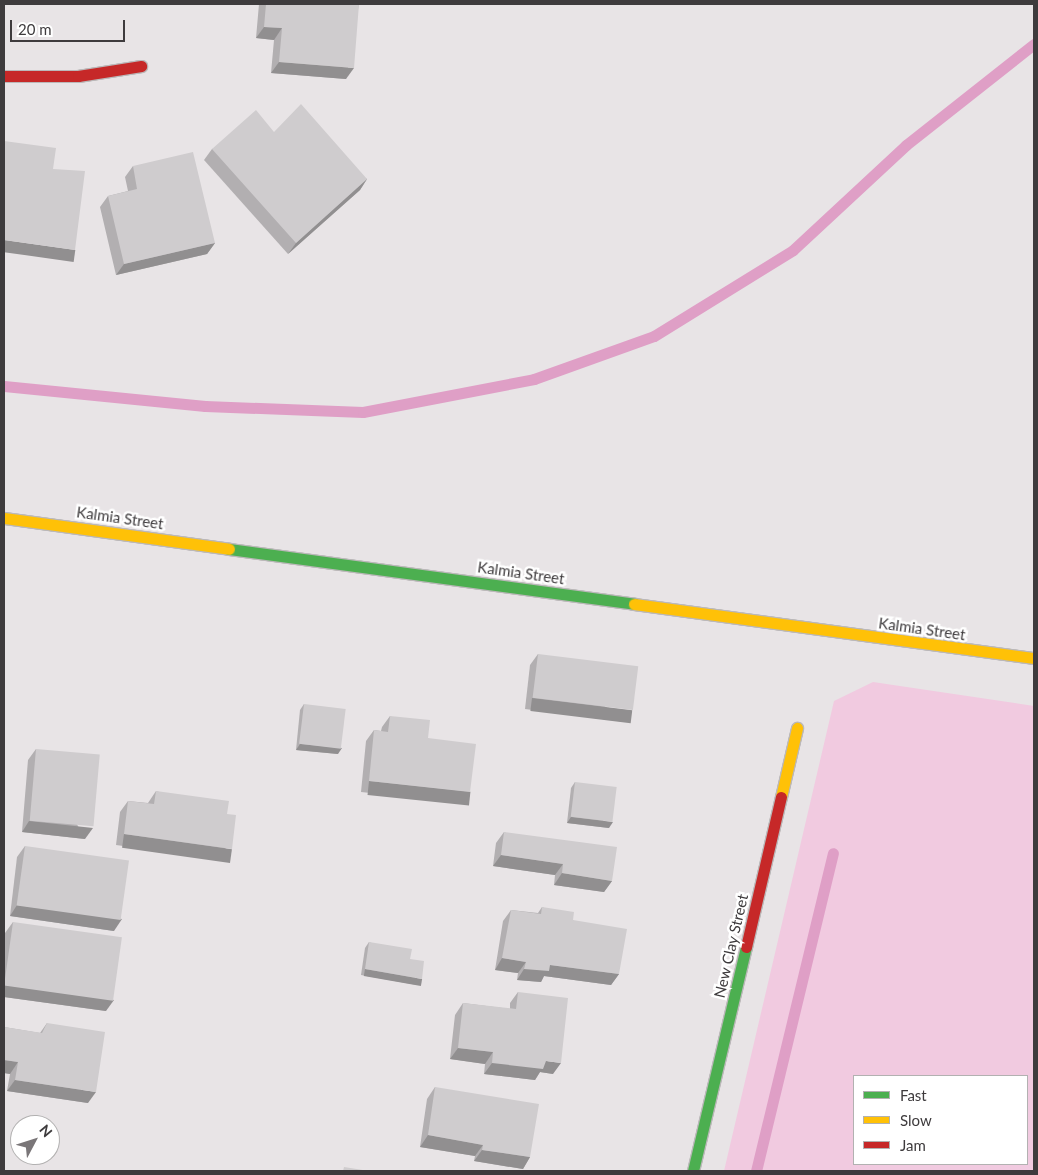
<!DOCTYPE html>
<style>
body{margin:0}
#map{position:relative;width:1038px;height:1175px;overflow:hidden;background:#e8e4e6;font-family:Lato,sans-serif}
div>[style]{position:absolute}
.green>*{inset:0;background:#f1cae0}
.stream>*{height:11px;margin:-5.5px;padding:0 5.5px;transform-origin:5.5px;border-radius:5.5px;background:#df9fc6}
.roads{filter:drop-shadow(1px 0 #bbb8b9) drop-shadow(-1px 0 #bbb8b9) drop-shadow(0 1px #bbb8b9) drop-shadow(0 -1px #bbb8b9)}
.fast>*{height:11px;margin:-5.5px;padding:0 5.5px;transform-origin:5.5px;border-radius:5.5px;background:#4caf50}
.slow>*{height:11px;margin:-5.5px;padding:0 5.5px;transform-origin:5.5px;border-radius:5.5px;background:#ffc107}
.jam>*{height:11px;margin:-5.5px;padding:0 5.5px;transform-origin:5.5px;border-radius:5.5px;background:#c62828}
.wall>*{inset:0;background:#b2afb1}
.shaded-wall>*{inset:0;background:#918f90;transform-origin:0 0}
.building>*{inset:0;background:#cfccce;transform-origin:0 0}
span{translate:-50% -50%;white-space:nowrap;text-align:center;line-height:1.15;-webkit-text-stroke:5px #fff;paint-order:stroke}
.street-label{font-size:15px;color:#3e3b3d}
.frame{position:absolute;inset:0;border:5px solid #3e3b3d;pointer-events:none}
.legend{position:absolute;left:853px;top:1075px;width:175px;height:90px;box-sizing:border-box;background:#fff;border:1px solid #b2b1b1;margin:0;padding:6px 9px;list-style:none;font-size:15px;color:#3e3b3d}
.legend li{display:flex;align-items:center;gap:10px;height:25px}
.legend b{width:25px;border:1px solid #b2b1b1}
.north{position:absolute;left:10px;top:1115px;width:50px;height:50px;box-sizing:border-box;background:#fff;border:1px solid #b2b1b1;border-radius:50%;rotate:50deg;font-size:14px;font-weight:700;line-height:20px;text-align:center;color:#3e3b3d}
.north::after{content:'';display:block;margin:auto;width:18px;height:22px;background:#7a7678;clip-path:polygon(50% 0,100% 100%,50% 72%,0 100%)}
.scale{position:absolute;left:10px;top:20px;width:115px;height:22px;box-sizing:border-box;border:2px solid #3e3b3d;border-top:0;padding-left:6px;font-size:15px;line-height:18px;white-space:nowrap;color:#3e3b3d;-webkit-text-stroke:4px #fff;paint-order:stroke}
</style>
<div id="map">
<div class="green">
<div style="clip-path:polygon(evenodd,873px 682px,1034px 706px,1034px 1171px,724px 1171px,834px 701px,873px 682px,854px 1076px,1027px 1076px,1027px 1164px,854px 1164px,854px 1076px)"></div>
</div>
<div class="stream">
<div style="left:4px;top:386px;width:202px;rotate:5.7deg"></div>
<div style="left:205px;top:406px;width:158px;rotate:2.2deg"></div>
<div style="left:363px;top:412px;width:174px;rotate:-10.9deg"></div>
<div style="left:534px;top:379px;width:127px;rotate:-19.7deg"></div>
<div style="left:654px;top:336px;width:163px;rotate:-31.7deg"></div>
<div style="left:793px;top:250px;width:154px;rotate:-42.9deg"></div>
<div style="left:906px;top:145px;width:163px;rotate:-38.3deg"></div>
<div style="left:756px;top:1171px;width:327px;rotate:-76.4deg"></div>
</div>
<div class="roads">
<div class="fast">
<div style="left:229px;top:549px;width:409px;rotate:7.7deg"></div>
<div style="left:693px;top:1171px;width:230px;rotate:-76.7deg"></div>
</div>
<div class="slow">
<div style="left:4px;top:518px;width:227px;rotate:7.8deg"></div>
<div style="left:634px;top:604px;width:404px;rotate:7.7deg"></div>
<div style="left:781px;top:797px;width:71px;rotate:-76.9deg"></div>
</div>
<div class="jam">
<div style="left:4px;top:76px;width:74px"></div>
<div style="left:78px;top:76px;width:64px;rotate:-9deg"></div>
<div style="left:746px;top:947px;width:154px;rotate:-76.9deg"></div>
</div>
</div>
<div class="wall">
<div style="clip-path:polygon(259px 4px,359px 4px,346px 79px,271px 73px,274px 40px,256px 38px)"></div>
<div style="clip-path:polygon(274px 132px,367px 179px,360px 190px,288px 254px,204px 160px,212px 149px)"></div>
<div style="clip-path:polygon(133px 166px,215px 243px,207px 254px,116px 275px,100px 207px,108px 196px,128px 191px,125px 177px)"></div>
<div style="clip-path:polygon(538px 654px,625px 722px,525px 709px,530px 665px)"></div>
<div style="clip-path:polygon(304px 704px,338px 754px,296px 750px,300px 710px)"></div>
<div style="clip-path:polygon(390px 716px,428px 738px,470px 792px,463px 803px,361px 792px,366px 741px,374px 730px,381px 731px,382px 727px)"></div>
<div style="clip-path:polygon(36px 749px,85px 839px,22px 832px,28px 760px)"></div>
<div style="clip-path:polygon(575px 782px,609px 828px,567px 823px,571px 788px)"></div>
<div style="clip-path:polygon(156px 791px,227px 814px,225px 860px,116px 845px,120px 812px,128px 801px,148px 803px)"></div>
<div style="clip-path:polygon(504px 832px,612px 881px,604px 892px,554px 885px,555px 875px,493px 866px,496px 843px)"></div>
<div style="clip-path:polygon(25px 846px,114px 931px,10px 916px,17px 857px)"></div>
<div style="clip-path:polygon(542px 907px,573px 920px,619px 974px,611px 985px,544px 976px,541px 982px,517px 980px,518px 973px,495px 970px,503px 921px,511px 910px,538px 913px)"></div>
<div style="clip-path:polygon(13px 922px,106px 1011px,4px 997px,4px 945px,5px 933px)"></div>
<div style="clip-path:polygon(369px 942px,410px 959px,417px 985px,361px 975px,365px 948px)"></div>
<div style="clip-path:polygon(518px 992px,553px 1074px,540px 1072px,535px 1080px,484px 1074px,485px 1064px,450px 1059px,455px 1015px,463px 1003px,510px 1009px,510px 1003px)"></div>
<div style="clip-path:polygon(47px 1023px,88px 1103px,7px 1091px,10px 1074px,4px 1073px,4px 1027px,40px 1033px)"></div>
<div style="clip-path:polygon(435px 1087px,530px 1157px,523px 1169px,474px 1161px,475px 1156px,420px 1147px,427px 1099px)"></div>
</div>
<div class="shaded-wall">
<div style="clip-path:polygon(264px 27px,282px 28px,274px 40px,256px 38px)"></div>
<div style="clip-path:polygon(279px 62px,354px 68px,346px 79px,271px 73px)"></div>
<div style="clip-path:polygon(367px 179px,360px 190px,288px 254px,296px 243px)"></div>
<div style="left:4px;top:240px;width:72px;height:12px;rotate:8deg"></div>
<div style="clip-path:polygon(215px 243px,207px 254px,116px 275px,124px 264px)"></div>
<div style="left:532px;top:698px;width:101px;height:13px;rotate:7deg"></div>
<div style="clip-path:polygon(300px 744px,342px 748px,338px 754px,296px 750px)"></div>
<div style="left:369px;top:781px;width:102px;height:14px;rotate:6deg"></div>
<div style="clip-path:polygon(571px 817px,613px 822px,609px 828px,567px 823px)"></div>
<div style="clip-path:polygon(29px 821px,93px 828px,85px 839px,22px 832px)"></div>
<div style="left:124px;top:834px;width:109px;height:14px;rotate:8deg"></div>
<div style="clip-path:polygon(501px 855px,563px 864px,555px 875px,493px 866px)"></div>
<div style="clip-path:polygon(562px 873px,612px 881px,604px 892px,554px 885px)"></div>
<div style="clip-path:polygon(17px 905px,122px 919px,114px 931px,10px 916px)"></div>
<div style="clip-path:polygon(502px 958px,526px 962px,518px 973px,495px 970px)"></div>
<div style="clip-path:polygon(550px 965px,619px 974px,611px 985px,544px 976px,541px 982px,517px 980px,524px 969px)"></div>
<div style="left:365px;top:969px;width:58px;height:7px;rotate:10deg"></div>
<div style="clip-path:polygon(5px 985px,114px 1000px,106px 1011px,4px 997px,4px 987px)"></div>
<div style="clip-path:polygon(458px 1048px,493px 1052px,485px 1064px,450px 1059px)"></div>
<div style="clip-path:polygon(4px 1060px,18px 1062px,10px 1074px,4px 1073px)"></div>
<div style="clip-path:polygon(546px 1061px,561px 1063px,553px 1074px,540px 1072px,535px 1080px,484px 1074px,492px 1063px)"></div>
<div style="clip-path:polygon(15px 1080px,96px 1092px,88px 1103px,7px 1091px)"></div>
<div style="clip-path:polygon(428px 1135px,483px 1145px,475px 1156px,420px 1147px)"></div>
<div style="clip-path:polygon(482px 1150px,530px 1157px,523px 1169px,474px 1161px)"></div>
</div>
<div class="building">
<div style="clip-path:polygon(266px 4px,359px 4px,354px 68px,279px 62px,282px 28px,264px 27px)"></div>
<div style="clip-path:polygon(301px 104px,367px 179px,296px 243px,212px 149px,256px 110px,274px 132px)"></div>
<div style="clip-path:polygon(4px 141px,56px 148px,53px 169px,85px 171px,75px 250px,4px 240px)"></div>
<div style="clip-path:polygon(193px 152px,215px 243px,124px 264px,108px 196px,137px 189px,133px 166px)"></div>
<div style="left:538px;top:654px;width:101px;height:44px;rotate:7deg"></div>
<div style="left:304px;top:704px;width:42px;height:40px;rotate:7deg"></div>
<div style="clip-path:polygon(390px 716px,430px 720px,428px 738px,476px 744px,470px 792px,369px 781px,374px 730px,388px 732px)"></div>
<div style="left:36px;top:749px;width:64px;height:72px;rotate:5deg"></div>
<div style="left:575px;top:782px;width:42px;height:35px;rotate:7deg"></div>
<div style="clip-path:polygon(156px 791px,229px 801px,227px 814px,236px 815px,232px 849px,124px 834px,128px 801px,154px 804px)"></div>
<div style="clip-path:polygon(504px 832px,617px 847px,612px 881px,562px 873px,563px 864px,501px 855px)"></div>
<div style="left:25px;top:846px;width:105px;height:60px;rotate:8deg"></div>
<div style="clip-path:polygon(542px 907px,574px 912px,573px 920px,627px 929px,619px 974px,550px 965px,549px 971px,524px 969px,526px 962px,502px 958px,511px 910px,541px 914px)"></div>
<div style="left:13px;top:922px;width:110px;height:64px;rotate:8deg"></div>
<div style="clip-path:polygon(369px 942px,412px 949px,410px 959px,424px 961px,422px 979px,365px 969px)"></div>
<div style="clip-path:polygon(518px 992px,568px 998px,561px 1063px,546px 1061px,543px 1069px,492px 1063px,493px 1052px,458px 1048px,463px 1003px,516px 1009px)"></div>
<div style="clip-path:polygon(47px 1023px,105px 1032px,96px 1092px,15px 1080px,18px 1062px,4px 1060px,4px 1027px,42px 1033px)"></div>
<div style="clip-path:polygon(435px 1087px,539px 1104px,530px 1157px,482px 1150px,483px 1145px,428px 1135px)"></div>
<div style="clip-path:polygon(344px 1167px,369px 1171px,343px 1171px)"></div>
</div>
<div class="street-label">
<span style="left:120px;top:518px;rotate:8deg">Kalmia Street</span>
<span style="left:521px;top:573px;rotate:8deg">Kalmia Street</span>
<span style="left:922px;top:629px;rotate:8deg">Kalmia Street</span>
<span style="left:731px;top:946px;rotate:-77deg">New Clay Street</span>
</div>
<div class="frame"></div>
<ul class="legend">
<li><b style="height:6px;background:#4caf50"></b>Fast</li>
<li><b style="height:6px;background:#ffc107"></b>Slow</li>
<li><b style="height:6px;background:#c62828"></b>Jam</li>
</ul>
<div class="north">N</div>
<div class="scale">20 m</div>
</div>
